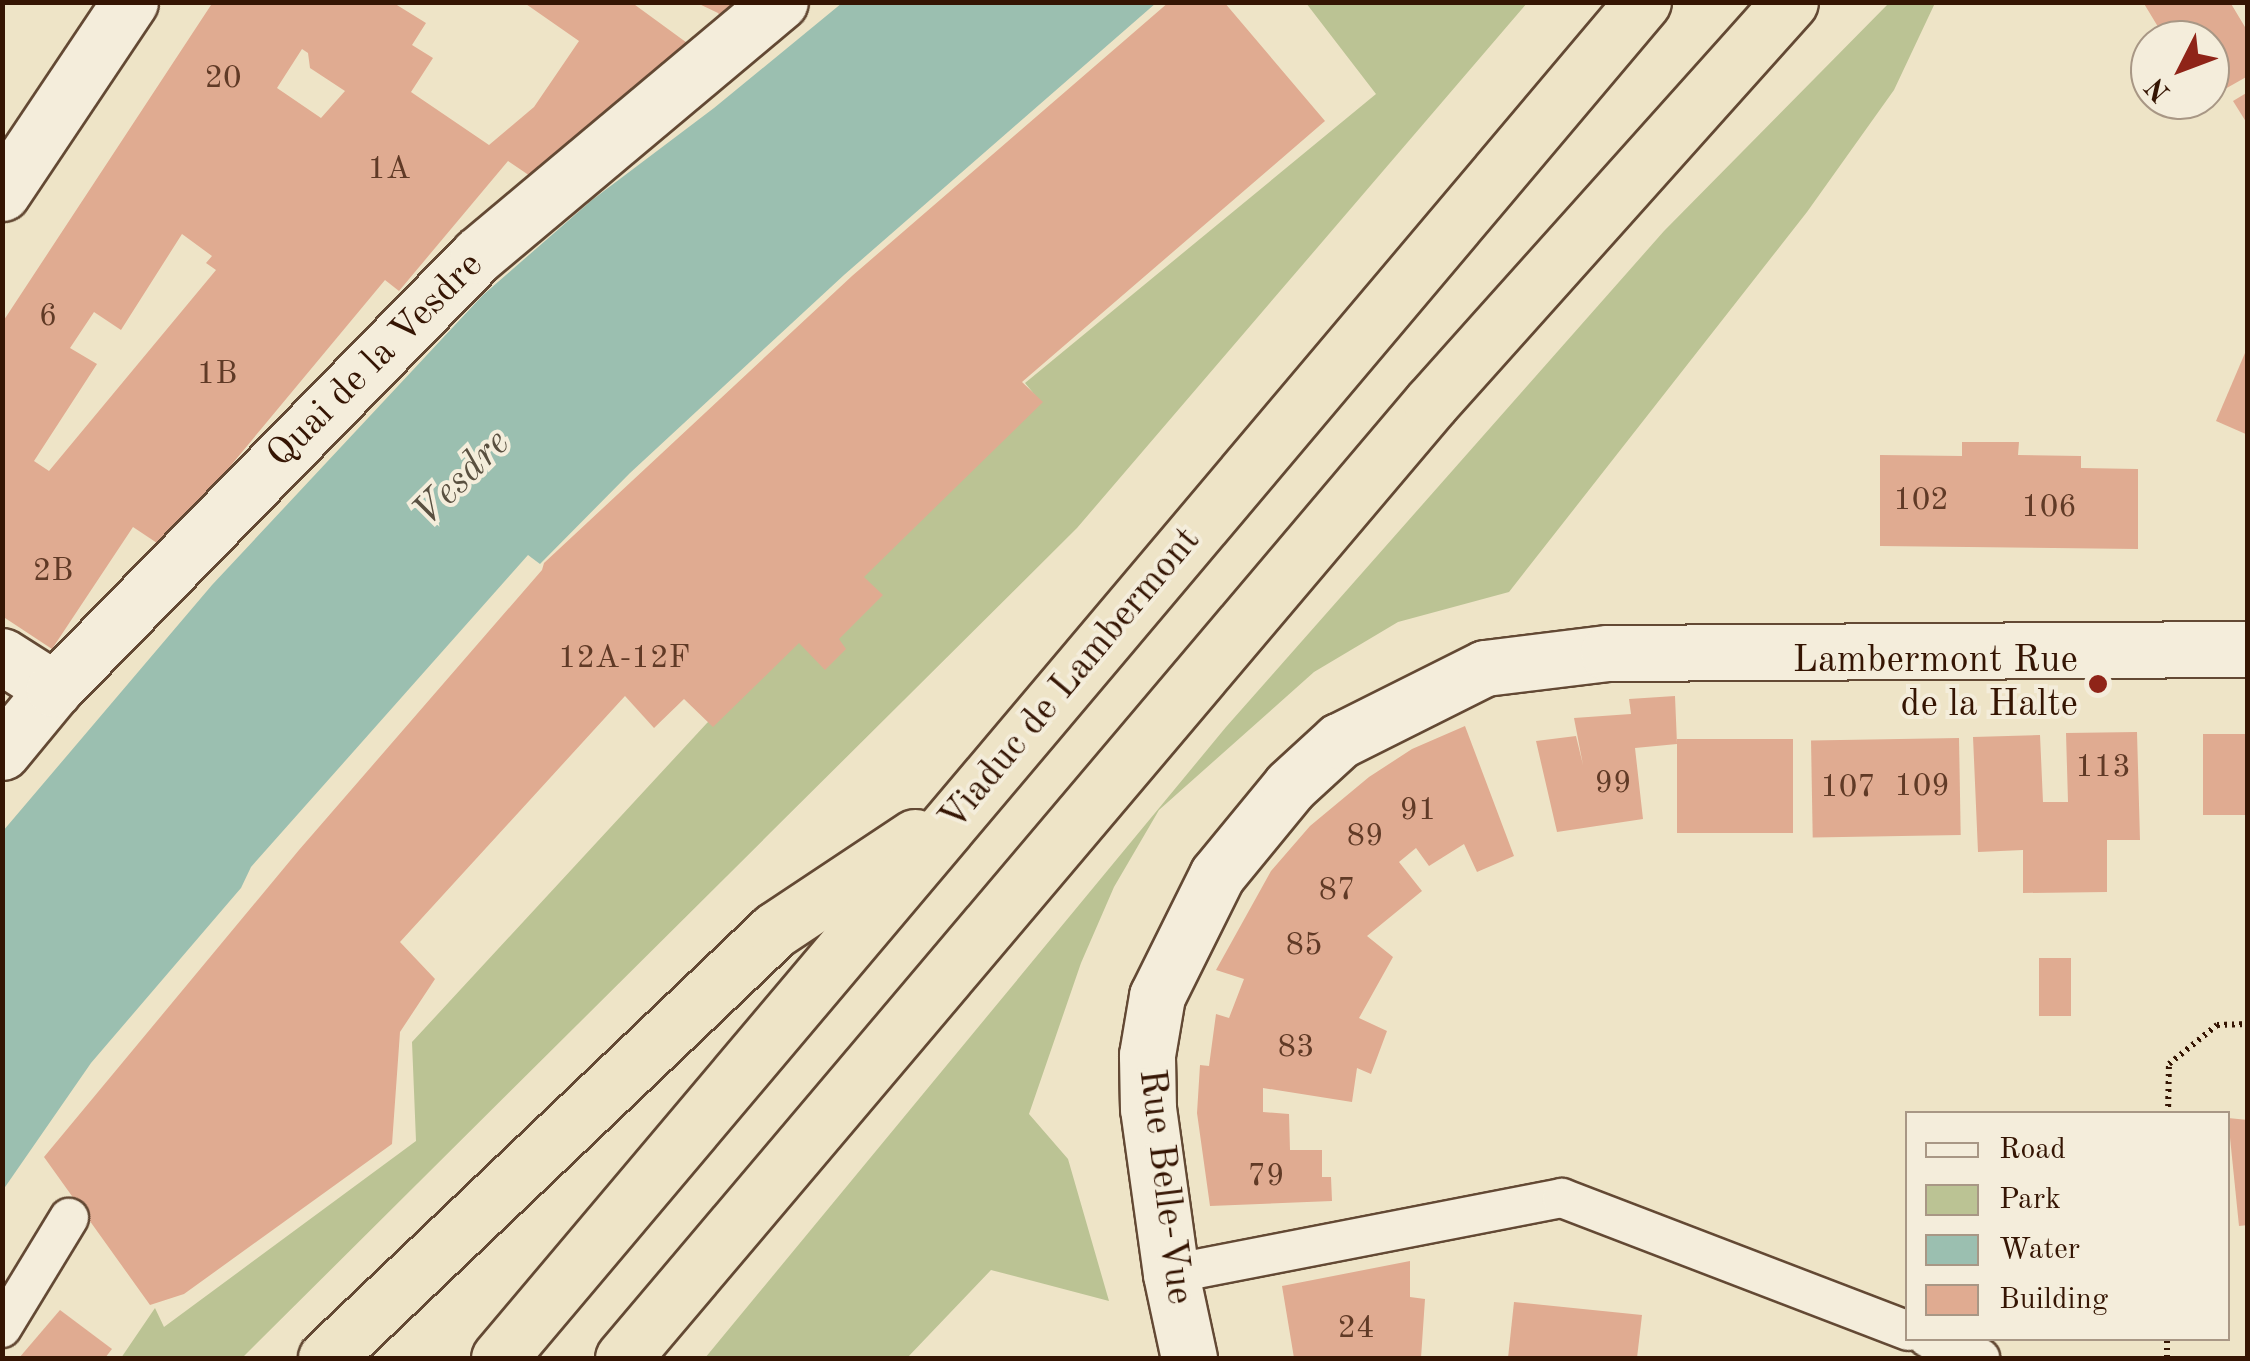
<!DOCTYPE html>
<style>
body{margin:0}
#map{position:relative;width:2250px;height:1361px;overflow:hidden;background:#eee4c7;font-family:"Old Standard TT",serif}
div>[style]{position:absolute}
.green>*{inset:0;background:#bbc394}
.water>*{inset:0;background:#9bbfb0}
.building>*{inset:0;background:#e0ab91;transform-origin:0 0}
.path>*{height:6px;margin-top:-3px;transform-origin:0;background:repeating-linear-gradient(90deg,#351503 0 2.5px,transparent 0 7.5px)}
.roads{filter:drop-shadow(2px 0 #634934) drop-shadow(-2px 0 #634934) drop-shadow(0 2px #634934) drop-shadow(0 -2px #634934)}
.service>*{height:38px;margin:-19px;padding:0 19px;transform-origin:19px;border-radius:19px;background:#f4eddb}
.minor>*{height:55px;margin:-27.5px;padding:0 27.5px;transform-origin:27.5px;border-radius:27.5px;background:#f4eddb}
.motorway>*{height:55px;margin:-27.5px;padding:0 27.5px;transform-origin:27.5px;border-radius:27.5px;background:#eee4c7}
.dots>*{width:28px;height:28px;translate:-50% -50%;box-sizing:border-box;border:5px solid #f4eddb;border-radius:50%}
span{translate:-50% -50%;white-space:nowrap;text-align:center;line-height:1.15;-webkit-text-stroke:8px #f4eddb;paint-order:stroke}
.number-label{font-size:32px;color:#603a26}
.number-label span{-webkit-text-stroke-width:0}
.street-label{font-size:38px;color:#351503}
.poi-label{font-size:38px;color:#351503}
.right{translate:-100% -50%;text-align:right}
.water-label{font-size:40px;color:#595040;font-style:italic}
.frame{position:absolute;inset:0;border:5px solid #351503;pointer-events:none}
.legend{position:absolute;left:1905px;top:1111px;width:325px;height:230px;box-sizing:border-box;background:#f4eddb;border:2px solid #a89785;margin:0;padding:12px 18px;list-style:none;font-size:30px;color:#351503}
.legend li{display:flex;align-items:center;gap:20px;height:50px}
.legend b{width:50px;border:2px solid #a89785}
.north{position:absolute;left:2130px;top:20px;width:100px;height:100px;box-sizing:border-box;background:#f4eddb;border:2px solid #a89785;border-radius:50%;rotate:228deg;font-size:28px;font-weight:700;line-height:40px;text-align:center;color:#351503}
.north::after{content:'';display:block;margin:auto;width:35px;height:45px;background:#8f2418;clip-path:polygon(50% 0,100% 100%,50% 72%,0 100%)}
</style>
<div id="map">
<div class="green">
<div style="clip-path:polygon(1890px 2px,1935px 3px,1894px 90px,1807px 212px,1509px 592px,1398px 622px,1314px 672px,1159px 810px,1114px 887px,1081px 963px,1029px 1114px,1068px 1159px,1109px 1301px,991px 1270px,907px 1358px,705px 1358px,1226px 727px,1664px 231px)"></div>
<div style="clip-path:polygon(1306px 3px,1527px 3px,1077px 528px,242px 1358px,121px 1358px,155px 1308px,164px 1327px,416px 1141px,412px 1042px,707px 723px,1039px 400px,1025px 383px,1376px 94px)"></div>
</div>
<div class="water">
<div style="clip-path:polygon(842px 3px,1156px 3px,844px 275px,630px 473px,540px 564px,528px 555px,251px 867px,241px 888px,91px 1063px,3px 1190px,3px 831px,212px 585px,483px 295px,592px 200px,714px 108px)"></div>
</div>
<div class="building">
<div style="clip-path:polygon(evenodd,213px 2px,392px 2px,426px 23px,412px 45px,433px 58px,411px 92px,489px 145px,534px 107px,579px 41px,523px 2px,631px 2px,694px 48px,536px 180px,508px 161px,399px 291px,385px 280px,163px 547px,133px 527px,52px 649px,2px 616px,2px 323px,213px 2px,302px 49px,308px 53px,310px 68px,345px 91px,321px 118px,277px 88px,302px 49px,213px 2px,182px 234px,212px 256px,206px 263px,216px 270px,49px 471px,34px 461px,97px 364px,70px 348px,94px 312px,121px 330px,182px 234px)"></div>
<div style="clip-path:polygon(695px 2px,747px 2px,724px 22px,718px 13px)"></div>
<div style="clip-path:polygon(1169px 2px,1224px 2px,1325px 121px,1022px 382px,1043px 402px,864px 577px,883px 595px,839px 639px,846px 649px,825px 670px,799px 643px,713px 727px,684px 699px,654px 728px,625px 696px,400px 942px,435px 979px,400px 1032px,392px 1144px,184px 1294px,150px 1305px,44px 1157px,299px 850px,542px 570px,544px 563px,852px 276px)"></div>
<div style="clip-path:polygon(2143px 2px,2230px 2px,2248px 32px,2248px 76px,2225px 89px,2210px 64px,2210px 40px,2166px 40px)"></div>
<div style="clip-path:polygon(2248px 92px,2248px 125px,2233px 101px)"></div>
<div style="clip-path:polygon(2248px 346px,2248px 435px,2216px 421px)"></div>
<div style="clip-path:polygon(1962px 442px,2019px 442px,2018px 455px,2081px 456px,2081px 468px,2138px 469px,2138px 549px,1880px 546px,1880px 455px,1962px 456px)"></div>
<div style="clip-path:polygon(1675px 696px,1677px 744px,1635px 748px,1643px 819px,1557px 832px,1536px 741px,1576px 736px,1583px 765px,1574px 718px,1631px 714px,1629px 699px)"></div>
<div style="clip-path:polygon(1465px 726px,1514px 856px,1477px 872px,1464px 844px,1429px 866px,1416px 848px,1399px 862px,1422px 891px,1367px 936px,1393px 957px,1359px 1018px,1387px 1031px,1371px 1074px,1357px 1068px,1352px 1102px,1263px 1088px,1263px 1112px,1289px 1114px,1290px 1150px,1322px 1150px,1322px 1177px,1331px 1177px,1332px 1201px,1210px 1206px,1197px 1113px,1200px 1065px,1209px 1066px,1216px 1014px,1229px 1018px,1244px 979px,1216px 970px,1271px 871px,1310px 826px,1369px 777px,1412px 749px)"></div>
<div style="clip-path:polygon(2137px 732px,2140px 840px,2107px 840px,2107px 892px,2023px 893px,2023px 850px,1978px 852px,1973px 737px,2040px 735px,2043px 802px,2068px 802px,2066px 733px)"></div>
<div style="left:2203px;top:734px;width:45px;height:81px"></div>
<div style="left:1959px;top:738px;width:97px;height:148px;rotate:89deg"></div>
<div style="left:1793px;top:739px;width:94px;height:116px;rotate:90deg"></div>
<div style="left:2039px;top:958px;width:32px;height:58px"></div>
<div style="clip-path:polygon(2228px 1118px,2248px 1120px,2248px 1225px,2239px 1226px)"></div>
<div style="clip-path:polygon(1410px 1261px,1410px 1297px,1425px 1299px,1421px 1358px,1294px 1358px,1282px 1286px)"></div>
<div style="clip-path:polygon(1514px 1302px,1642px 1315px,1637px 1358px,1508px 1358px)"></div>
<div style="clip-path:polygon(60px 1310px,112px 1349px,105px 1358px,19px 1358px)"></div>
</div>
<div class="path">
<div style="left:2168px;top:1114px;width:50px;rotate:-88.9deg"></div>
<div style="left:2169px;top:1064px;width:62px;rotate:-39.1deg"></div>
<div style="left:2217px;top:1025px;width:31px;rotate:-2deg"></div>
<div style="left:2167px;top:1358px;width:20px;rotate:-90deg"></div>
</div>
<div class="roads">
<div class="service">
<div style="left:1171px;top:1274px;width:398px;rotate:-11deg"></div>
<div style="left:1562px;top:1198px;width:371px;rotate:21deg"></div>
<div style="left:2px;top:1328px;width:129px;rotate:-58.7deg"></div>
<div style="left:1928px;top:1338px;width:56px;rotate:21deg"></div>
</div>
<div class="minor">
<div style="left:2px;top:193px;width:230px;rotate:-56.2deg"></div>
<div style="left:2px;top:656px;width:62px;rotate:32.4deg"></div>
<div style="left:2px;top:752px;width:82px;rotate:-50.5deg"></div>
<div style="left:54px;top:689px;width:607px;rotate:-45.67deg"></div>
<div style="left:478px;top:255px;width:394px;rotate:-40deg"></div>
<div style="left:1189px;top:1358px;width:86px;rotate:-102.1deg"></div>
<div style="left:1171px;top:1274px;width:167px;rotate:-97.9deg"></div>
<div style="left:1148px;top:1109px;width:54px;rotate:-91.1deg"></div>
<div style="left:1147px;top:1055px;width:60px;rotate:-80.4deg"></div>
<div style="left:1157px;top:996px;width:135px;rotate:-63.6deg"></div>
<div style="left:1217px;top:875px;width:115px;rotate:-50.6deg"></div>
<div style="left:1290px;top:786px;width:67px;rotate:-42.6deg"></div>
<div style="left:1339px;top:741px;width:163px;rotate:-26.6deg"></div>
<div style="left:1485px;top:668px;width:124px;rotate:-7deg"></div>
<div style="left:1608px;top:653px;width:640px;rotate:-0.36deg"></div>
</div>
<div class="motorway">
<div style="left:326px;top:1358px;width:620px;rotate:-43.63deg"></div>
<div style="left:775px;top:930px;width:168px;rotate:-33.6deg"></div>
<div style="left:499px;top:1358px;width:1774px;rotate:-49.85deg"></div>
<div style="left:623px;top:1358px;width:1251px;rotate:-49.77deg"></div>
<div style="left:1431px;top:403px;width:538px;rotate:-48.16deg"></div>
</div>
</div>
<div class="dots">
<div style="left:2098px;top:684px;background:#8f2418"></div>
</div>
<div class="number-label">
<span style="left:223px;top:79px">20</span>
<span style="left:389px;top:170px">1A</span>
<span style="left:48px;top:317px">6</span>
<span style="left:217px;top:375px">1B</span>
<span style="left:1921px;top:501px">102</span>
<span style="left:2049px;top:508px">106</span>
<span style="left:53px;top:572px">2B</span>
<span style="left:624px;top:659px">12A-12F</span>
<span style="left:2103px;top:768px">113</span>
<span style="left:1613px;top:784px">99</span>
<span style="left:1922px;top:787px">109</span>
<span style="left:1848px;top:788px">107</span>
<span style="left:1418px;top:811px">91</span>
<span style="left:1365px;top:837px">89</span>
<span style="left:1337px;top:891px">87</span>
<span style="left:1304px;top:946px">85</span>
<span style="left:1296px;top:1048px">83</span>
<span style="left:1266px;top:1177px">79</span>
<span style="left:1356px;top:1329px">24</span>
</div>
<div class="street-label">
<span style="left:376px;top:361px;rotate:-45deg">Quai de la Vesdre</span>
<span style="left:1071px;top:680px;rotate:-50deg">Viaduc de Lambermont</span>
<span style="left:1164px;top:1187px;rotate:83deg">Rue Belle-Vue</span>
</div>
<div class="poi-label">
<span class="right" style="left:2078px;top:684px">Lambermont Rue<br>de la Halte</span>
</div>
<div class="water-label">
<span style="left:462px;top:479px;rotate:-45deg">Vesdre</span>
</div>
<div class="frame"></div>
<ul class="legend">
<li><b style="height:12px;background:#f4eddb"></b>Road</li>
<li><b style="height:28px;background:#bbc394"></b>Park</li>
<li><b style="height:28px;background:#9bbfb0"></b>Water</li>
<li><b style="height:28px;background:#e0ab91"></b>Building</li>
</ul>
<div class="north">N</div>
</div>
